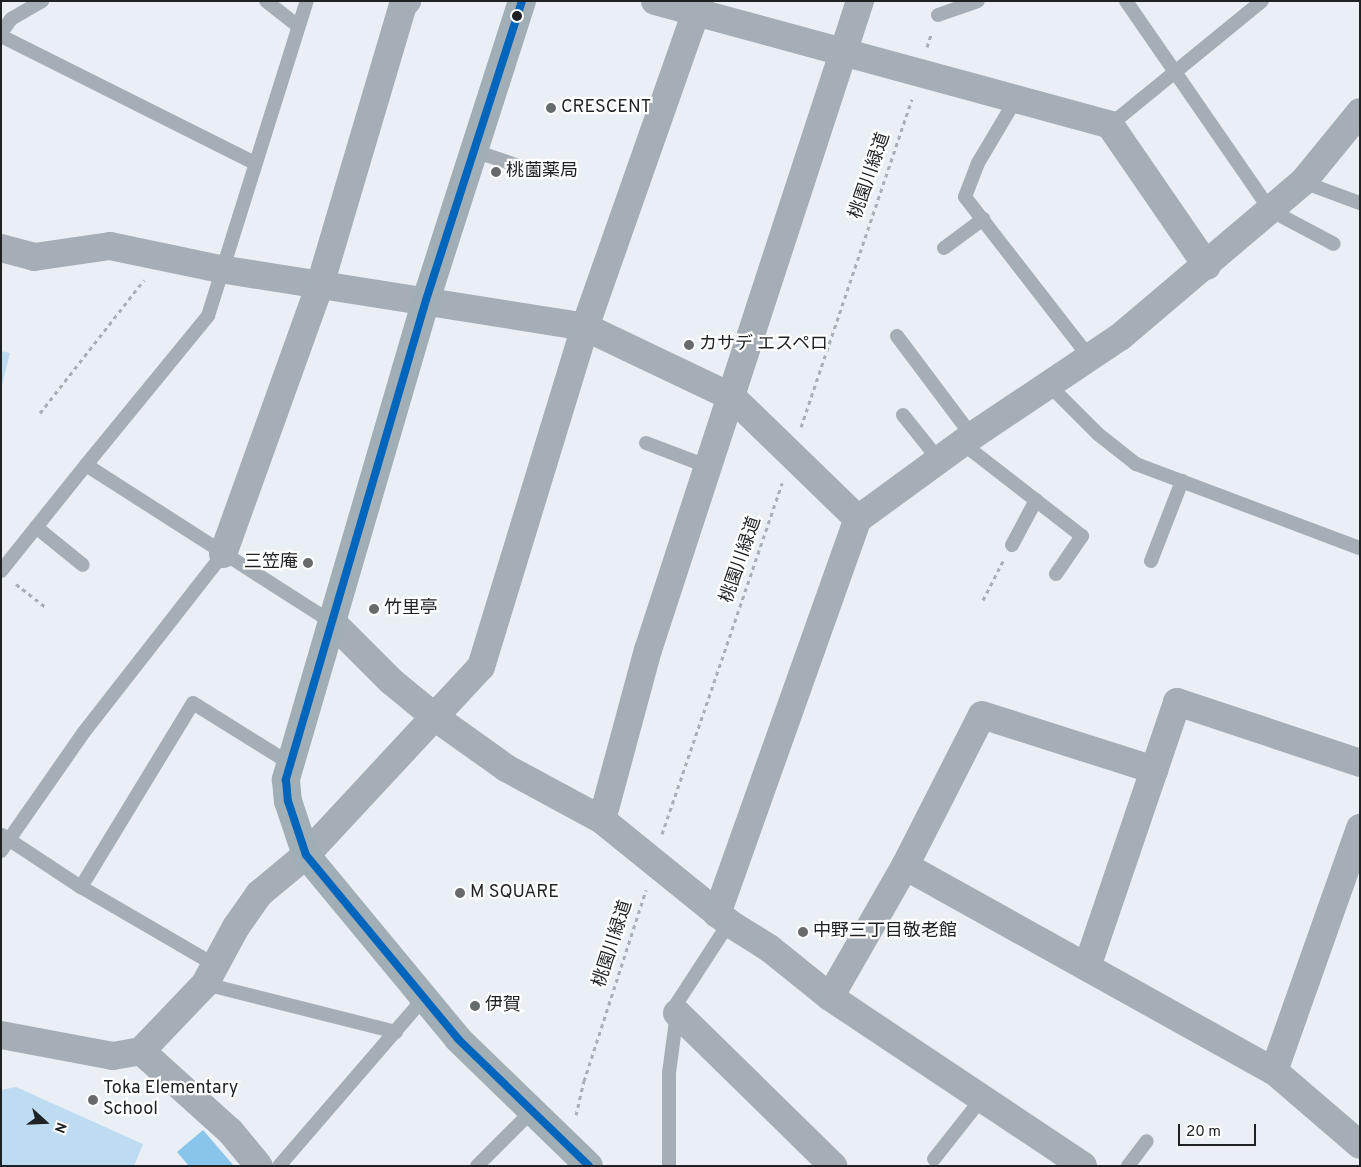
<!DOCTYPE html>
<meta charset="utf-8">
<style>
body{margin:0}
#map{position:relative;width:1361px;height:1167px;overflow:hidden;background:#e9eff4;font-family:Overpass,"Noto Sans JP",sans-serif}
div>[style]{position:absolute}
.green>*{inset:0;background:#bedcf1}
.water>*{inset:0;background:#89c4ea}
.path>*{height:3px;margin-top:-1.5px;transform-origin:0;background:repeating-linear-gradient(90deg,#a8afb5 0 4px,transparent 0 8px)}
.service>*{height:14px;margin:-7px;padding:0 7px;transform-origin:7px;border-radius:7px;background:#a5aeb6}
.minor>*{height:28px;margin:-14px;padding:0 14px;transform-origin:14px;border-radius:14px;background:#a5aeb6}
.secondary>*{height:28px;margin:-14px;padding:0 14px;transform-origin:14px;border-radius:14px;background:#a2aeb5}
.bus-1>*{height:8px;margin:-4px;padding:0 4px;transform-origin:4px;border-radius:4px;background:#0065bd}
.dots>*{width:14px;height:14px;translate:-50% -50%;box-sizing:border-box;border:2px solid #fff;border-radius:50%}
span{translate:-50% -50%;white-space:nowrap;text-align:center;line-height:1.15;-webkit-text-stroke:4.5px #fff;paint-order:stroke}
.poi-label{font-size:18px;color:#1e2225}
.left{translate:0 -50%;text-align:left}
.right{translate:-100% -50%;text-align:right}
.street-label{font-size:18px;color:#1e2225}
.frame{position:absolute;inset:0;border:2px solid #1e2225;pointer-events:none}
.north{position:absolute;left:20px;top:1097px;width:50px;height:50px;-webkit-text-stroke:4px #fff;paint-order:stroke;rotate:110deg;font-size:14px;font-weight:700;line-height:20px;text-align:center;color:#1e2225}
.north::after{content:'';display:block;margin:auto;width:18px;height:22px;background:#1e2225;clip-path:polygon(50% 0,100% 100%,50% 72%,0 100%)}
.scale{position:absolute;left:1178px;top:1124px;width:78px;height:22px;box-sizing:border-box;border:2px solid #1e2225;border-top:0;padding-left:6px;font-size:15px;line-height:18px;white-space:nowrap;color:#1e2225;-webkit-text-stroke:4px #fff;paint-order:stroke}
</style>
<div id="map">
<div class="green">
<div style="clip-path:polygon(1px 351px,10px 353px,1px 389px)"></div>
<div style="clip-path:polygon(16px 1087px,143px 1144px,134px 1166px,1px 1166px,1px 1090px)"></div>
</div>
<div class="water">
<div style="clip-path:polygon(203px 1130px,234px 1166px,189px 1166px,177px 1152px)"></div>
</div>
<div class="path">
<div style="left:927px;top:47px;width:16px;rotate:-72deg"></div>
<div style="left:40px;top:413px;width:169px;rotate:-52deg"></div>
<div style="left:801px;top:427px;width:346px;rotate:-71.3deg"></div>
<div style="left:16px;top:584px;width:37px;rotate:38deg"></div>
<div style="left:983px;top:600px;width:44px;rotate:-62.9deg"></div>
<div style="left:662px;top:834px;width:371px;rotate:-71.1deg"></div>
<div style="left:576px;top:1115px;width:35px;rotate:-77deg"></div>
<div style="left:584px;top:1081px;width:201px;rotate:-72deg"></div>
</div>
<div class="service">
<div style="left:266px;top:1px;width:41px;rotate:38deg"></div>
<div style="left:1126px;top:1px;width:254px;rotate:55.4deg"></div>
<div style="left:1270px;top:210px;width:72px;rotate:28deg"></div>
<div style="left:938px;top:15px;width:42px;rotate:-19.3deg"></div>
<div style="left:1px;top:33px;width:17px;rotate:-54deg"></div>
<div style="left:11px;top:19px;width:36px;rotate:-30deg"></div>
<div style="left:1px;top:36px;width:284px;rotate:26.6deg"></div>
<div style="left:1016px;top:99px;width:74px;rotate:120.7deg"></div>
<div style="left:978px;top:163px;width:36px;rotate:111deg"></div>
<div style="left:965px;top:197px;width:202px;rotate:52.2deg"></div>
<div style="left:1110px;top:125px;width:196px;rotate:-39.2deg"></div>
<div style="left:474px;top:151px;width:66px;rotate:18.4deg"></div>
<div style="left:1303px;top:182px;width:61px;rotate:20.2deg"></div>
<div style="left:944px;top:248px;width:49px;rotate:-36.6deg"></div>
<div style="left:897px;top:336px;width:125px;rotate:53.1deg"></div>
<div style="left:1049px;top:385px;width:69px;rotate:45deg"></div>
<div style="left:1098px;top:434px;width:48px;rotate:38.3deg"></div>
<div style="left:1136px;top:464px;width:239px;rotate:20.6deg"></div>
<div style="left:903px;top:415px;width:58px;rotate:51.3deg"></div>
<div style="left:646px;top:443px;width:67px;rotate:20.9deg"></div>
<div style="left:962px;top:443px;width:152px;rotate:37.8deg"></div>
<div style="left:1082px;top:536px;width:46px;rotate:124.4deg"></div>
<div style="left:86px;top:465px;width:193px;rotate:-50.7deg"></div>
<div style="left:208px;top:316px;width:330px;rotate:-72.6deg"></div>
<div style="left:36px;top:527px;width:60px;rotate:39deg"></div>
<div style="left:1012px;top:545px;width:51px;rotate:-61.9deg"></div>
<div style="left:1151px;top:561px;width:86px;rotate:-68.8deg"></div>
<div style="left:1px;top:571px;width:136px;rotate:-51.3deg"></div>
<div style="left:86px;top:465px;width:293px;rotate:32.6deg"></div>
<div style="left:2px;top:835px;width:95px;rotate:33.4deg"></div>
<div style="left:81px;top:887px;width:155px;rotate:30.2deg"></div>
<div style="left:1px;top:851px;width:145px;rotate:-55.1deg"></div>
<div style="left:84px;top:732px;width:226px;rotate:-52deg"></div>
<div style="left:81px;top:887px;width:215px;rotate:-58.7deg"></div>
<div style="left:193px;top:703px;width:115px;rotate:31.9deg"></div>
<div style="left:205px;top:984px;width:197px;rotate:14.1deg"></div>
<div style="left:934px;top:1159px;width:79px;rotate:-51.7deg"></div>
<div style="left:279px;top:1166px;width:221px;rotate:-49.2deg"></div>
<div style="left:477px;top:1166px;width:78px;rotate:-45deg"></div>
<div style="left:669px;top:1166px;width:93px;rotate:-90deg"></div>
<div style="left:669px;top:1073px;width:61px;rotate:-82.4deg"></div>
<div style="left:677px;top:1013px;width:7px;rotate:-106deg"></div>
<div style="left:675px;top:1006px;width:99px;rotate:-57deg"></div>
<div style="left:1128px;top:1166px;width:31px;rotate:-53deg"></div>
</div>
<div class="minor">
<div style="left:655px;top:1px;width:472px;rotate:15.2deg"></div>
<div style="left:1110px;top:125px;width:171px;rotate:55.5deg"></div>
<div style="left:1px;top:248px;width:34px;rotate:15deg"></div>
<div style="left:34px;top:257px;width:77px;rotate:-8.2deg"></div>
<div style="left:110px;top:246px;width:112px;rotate:11.8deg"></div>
<div style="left:220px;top:269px;width:370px;rotate:9deg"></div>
<div style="left:585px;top:327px;width:163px;rotate:25.5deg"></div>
<div style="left:732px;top:397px;width:175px;rotate:44.1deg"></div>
<div style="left:223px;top:554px;width:286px;rotate:-70.2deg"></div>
<div style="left:320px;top:285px;width:292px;rotate:-73.5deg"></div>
<div style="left:403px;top:5px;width:6px;rotate:-45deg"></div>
<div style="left:333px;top:623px;width:82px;rotate:45deg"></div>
<div style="left:391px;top:681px;width:58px;rotate:39.4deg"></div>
<div style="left:436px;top:718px;width:86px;rotate:35.5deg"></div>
<div style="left:506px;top:768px;width:109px;rotate:28.4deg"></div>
<div style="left:602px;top:820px;width:164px;rotate:39deg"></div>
<div style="left:729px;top:923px;width:47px;rotate:32deg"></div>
<div style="left:769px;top:948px;width:78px;rotate:38.8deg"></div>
<div style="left:830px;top:997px;width:304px;rotate:33.7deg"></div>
<div style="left:602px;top:820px;width:176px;rotate:-74.9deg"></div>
<div style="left:648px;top:650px;width:683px;rotate:-71.91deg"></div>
<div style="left:905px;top:866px;width:422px;rotate:29.1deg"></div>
<div style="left:1274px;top:1071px;width:113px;rotate:40.7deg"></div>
<div style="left:717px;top:914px;width:419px;rotate:-70.4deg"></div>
<div style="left:858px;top:519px;width:141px;rotate:-36.1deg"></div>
<div style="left:972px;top:436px;width:178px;rotate:-33.8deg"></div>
<div style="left:1120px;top:337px;width:240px;rotate:-40.3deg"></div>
<div style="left:1303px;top:182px;width:90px;rotate:-50.8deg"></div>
<div style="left:1087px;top:967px;width:280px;rotate:-71.2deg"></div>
<div style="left:1177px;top:702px;width:193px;rotate:18.4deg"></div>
<div style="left:830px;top:997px;width:151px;rotate:-60.2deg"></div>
<div style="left:905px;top:866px;width:169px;rotate:-63deg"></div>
<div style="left:982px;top:715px;width:181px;rotate:17.7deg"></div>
<div style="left:677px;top:1013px;width:219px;rotate:44.4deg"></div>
<div style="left:1px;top:1035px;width:114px;rotate:10.6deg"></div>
<div style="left:113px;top:1056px;width:28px;rotate:-10deg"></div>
<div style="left:141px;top:1051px;width:93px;rotate:-46.3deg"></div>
<div style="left:205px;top:984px;width:65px;rotate:-61.5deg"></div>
<div style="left:236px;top:927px;width:40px;rotate:-55.1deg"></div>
<div style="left:259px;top:894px;width:61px;rotate:-39.7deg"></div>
<div style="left:306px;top:855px;width:257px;rotate:-47.1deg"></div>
<div style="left:481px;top:667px;width:356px;rotate:-73deg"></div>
<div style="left:585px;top:327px;width:346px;rotate:-70.6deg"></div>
<div style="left:141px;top:1051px;width:120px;rotate:42deg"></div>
<div style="left:230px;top:1131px;width:45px;rotate:50.4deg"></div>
<div style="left:1274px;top:1071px;width:258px;rotate:-70.5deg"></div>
</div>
<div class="secondary">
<div style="left:522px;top:1px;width:314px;rotate:107.8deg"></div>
<div style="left:426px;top:300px;width:500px;rotate:106.3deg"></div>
<div style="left:286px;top:780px;width:21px;rotate:85deg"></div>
<div style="left:288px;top:801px;width:57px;rotate:71.6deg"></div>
<div style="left:306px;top:855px;width:239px;rotate:50.4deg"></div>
<div style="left:458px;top:1039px;width:182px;rotate:44.1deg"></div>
</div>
<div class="bus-1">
<div style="left:522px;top:1px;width:314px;rotate:107.8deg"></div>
<div style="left:426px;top:300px;width:500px;rotate:106.3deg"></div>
<div style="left:286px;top:780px;width:21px;rotate:85deg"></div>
<div style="left:288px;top:801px;width:57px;rotate:71.6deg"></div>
<div style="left:306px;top:855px;width:239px;rotate:50.4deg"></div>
<div style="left:458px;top:1039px;width:182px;rotate:44.1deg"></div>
</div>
<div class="dots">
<div style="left:517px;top:16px;background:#1e2225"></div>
<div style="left:551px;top:108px;background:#656a6d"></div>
<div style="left:496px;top:172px;background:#656a6d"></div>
<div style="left:689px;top:345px;background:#656a6d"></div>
<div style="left:308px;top:563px;background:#656a6d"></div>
<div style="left:374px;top:609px;background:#656a6d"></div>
<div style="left:460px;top:893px;background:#656a6d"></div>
<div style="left:803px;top:932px;background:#656a6d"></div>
<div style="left:475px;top:1006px;background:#656a6d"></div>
<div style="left:93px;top:1100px;background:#656a6d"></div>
</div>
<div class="poi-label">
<span class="left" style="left:561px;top:108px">CRESCENT</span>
<span class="left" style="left:506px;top:172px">桃薗薬局</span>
<span class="left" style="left:699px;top:345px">カサデ エスペロ</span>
<span class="right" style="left:298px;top:563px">三笠庵</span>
<span class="left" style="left:384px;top:609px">竹里亭</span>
<span class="left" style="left:470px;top:893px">M SQUARE</span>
<span class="left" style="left:813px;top:932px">中野三丁目敬老館</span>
<span class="left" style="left:485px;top:1006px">伊賀</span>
<span class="left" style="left:103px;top:1100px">Toka Elementary<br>School</span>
</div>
<div class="street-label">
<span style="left:871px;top:176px;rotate:-71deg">桃園川緑道</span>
<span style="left:742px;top:560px;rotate:-71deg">桃園川緑道</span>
<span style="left:614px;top:944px;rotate:-72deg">桃園川緑道</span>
</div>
<div class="frame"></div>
<div class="north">N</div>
<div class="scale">20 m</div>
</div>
